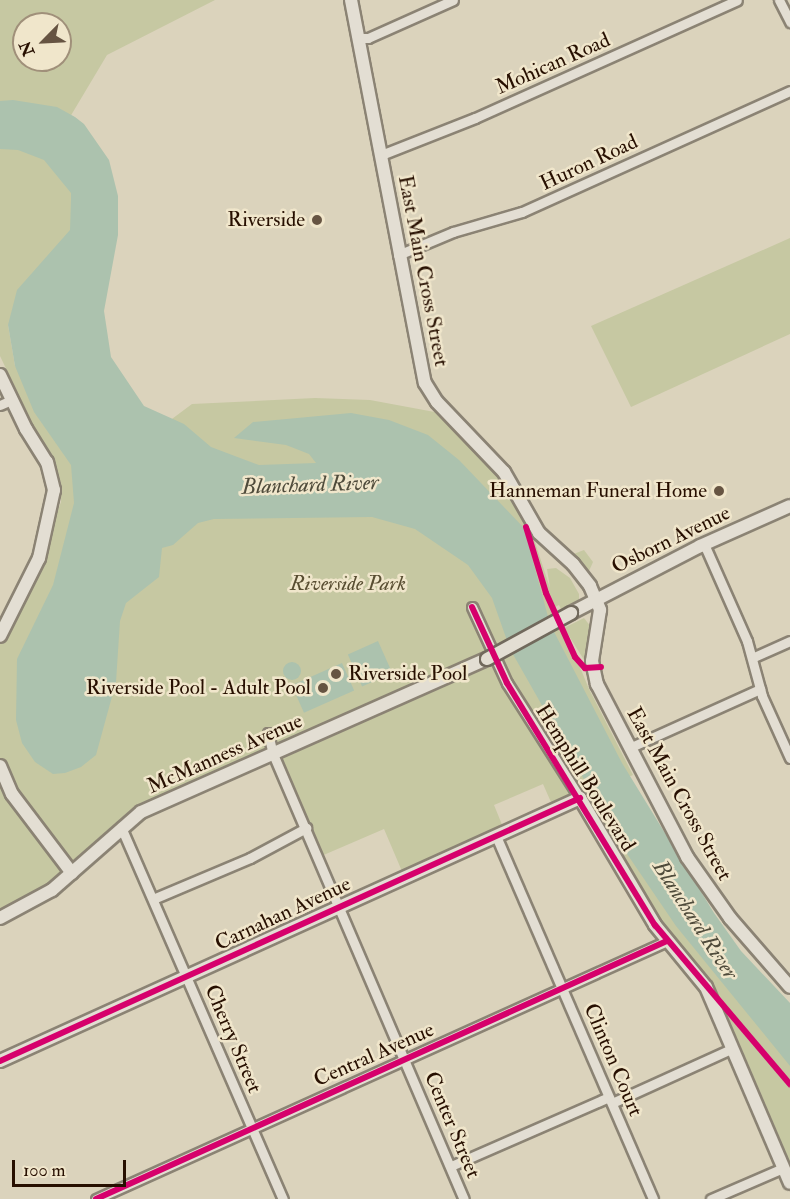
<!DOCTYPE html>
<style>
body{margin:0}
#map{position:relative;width:790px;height:1199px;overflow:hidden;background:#dbd3bc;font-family:"IM FELL Double Pica",serif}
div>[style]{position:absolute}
.green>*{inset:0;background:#c6c8a2}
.water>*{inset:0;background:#acc2ae;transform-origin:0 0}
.round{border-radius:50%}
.roads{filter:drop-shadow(2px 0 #8b8374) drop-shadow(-2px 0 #8b8374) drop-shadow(0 2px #8b8374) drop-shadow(0 -2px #8b8374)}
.street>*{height:9px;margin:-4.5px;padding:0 4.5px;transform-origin:4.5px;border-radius:4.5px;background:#e3ded3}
.secondary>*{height:12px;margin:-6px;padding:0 6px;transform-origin:6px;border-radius:6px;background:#e3ded3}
.bridges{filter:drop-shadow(2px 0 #71695c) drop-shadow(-2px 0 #71695c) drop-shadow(0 2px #71695c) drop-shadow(0 -2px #71695c)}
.secondary-bridge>*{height:12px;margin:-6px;padding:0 6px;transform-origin:6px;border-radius:6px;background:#e3ded3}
.cycleway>*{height:6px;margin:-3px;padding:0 3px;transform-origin:3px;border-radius:3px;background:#d6006c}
.dots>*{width:16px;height:16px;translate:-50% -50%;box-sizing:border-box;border:3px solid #f0e6cb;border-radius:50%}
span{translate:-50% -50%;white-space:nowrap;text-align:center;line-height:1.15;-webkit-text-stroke:5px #f0e6cb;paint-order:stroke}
.street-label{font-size:21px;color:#270f00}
.poi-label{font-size:21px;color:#270f00}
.right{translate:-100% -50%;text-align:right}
.left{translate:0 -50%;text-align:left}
.park-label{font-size:21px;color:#584d31;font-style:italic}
.water-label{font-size:22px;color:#4f4b3b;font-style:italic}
.north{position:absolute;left:12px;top:12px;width:60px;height:60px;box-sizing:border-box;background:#f0e6cb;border:2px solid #a0907a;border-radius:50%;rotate:246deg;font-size:16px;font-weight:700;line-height:24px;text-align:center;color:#270f00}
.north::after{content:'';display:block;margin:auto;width:21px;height:27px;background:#665442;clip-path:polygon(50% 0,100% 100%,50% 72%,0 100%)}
.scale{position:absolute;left:12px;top:1160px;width:114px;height:27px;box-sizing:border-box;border:3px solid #270f00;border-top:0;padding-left:8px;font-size:18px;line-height:21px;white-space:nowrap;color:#270f00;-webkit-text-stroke:4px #f0e6cb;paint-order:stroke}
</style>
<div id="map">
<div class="green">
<div style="clip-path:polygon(evenodd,0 0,215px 0,107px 55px,70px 117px,92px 220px,8px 325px,15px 366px,129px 451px,192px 404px,315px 398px,370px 400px,440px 413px,499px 475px,529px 524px,550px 588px,547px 569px,556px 568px,570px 578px,579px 594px,579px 600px,561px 609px,559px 605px,555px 607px,589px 689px,633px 775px,611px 784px,790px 1042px,790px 1183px,706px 987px,667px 941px,580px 798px,554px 809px,543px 784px,494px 805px,505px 832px,404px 876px,384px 829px,319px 857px,274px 754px,141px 812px,92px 856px,0 918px,0 783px,5px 780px,0 766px,0 636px,48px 526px,52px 525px,61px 502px,61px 483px,0 356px,0 0,24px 24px,60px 24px,60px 60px,24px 60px,24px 24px)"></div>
<div style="clip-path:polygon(790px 238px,790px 334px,631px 407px,591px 326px)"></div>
<div style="clip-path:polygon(584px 550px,593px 562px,589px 571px,571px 555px)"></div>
<div style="clip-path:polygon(584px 618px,591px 627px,586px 663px,564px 628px)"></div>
</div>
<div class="water">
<div style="clip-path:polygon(13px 100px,57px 107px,75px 117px,84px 124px,109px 160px,118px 196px,118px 235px,104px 311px,111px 357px,144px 406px,184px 424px,211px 447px,259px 465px,316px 463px,309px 454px,286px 445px,234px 438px,253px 422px,351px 413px,389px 420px,428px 435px,459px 460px,524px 528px,550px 624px,622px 763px,714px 913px,741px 951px,790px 1003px,790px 1066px,676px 926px,623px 848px,510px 649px,492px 598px,468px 565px,415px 529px,372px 517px,214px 519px,198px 523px,173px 545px,162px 548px,159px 577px,126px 603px,120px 621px,116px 682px,96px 755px,81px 767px,65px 773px,53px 774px,35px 762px,22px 743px,16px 720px,17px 659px,53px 585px,74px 503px,71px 465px,34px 412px,15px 366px,8px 325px,17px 290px,70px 230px,71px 199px,71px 193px,44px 160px,18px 150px,0 149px,0 101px)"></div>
<div style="left:378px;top:641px;width:35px;height:33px;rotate:66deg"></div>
<div class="round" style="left:283px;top:662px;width:18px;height:18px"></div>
<div style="left:342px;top:663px;width:30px;height:55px;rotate:66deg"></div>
</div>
<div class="roads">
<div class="street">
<div style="left:779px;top:0;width:25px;rotate:63deg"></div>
<div style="left:359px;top:38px;width:9px"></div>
<div style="left:368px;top:38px;width:93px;rotate:-24.1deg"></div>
<div style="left:381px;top:155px;width:101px;rotate:-21.5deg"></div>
<div style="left:475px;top:118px;width:287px;rotate:-24.2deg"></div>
<div style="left:398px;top:255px;width:60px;rotate:-22.7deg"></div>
<div style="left:453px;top:232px;width:72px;rotate:-16.2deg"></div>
<div style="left:522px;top:212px;width:294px;rotate:-24.3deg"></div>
<div style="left:0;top:405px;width:12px;rotate:-24deg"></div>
<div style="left:704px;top:544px;width:106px;rotate:66.1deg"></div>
<div style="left:747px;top:641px;width:57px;rotate:74.7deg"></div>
<div style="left:762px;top:696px;width:68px;rotate:65.7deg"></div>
<div style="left:472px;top:607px;width:84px;rotate:65.3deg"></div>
<div style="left:507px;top:683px;width:136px;rotate:57.6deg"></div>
<div style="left:754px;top:657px;width:39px;rotate:-24deg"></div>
<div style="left:268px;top:733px;width:22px;rotate:77deg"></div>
<div style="left:273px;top:754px;width:484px;rotate:66.8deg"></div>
<div style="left:629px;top:748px;width:144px;rotate:-24.2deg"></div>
<div style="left:121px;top:827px;width:406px;rotate:66.5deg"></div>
<div style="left:496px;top:836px;width:395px;rotate:66.6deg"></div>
<div style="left:153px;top:899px;width:105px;rotate:-22.9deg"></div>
<div style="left:250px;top:858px;width:64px;rotate:-28.2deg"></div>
<div style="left:612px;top:1103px;width:131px;rotate:-24.4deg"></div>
<div style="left:451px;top:1166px;width:172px;rotate:-23.6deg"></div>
<div style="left:96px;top:1199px;width:627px;rotate:-24.32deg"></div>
<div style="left:711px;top:1199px;width:78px;rotate:-23.3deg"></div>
</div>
<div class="secondary">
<div style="left:351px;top:0;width:390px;rotate:79.1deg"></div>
<div style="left:425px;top:383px;width:22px;rotate:58deg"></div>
<div style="left:437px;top:402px;width:97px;rotate:46.3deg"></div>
<div style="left:504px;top:472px;width:70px;rotate:60.2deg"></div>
<div style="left:539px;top:533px;width:46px;rotate:42.4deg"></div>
<div style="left:573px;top:564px;width:28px;rotate:52deg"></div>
<div style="left:590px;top:586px;width:26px;rotate:67deg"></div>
<div style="left:600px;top:610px;width:52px;rotate:98.9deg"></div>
<div style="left:592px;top:661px;width:24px;rotate:78deg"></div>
<div style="left:597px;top:684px;width:195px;rotate:62.5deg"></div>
<div style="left:687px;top:857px;width:75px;rotate:54.8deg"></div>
<div style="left:730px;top:918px;width:91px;rotate:49deg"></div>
<div style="left:0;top:375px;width:60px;rotate:64.3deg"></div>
<div style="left:26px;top:429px;width:39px;rotate:58deg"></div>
<div style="left:47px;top:462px;width:29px;rotate:76deg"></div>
<div style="left:54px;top:490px;width:70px;rotate:102.4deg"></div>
<div style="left:39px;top:558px;width:87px;rotate:116.6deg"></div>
<div style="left:571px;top:613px;width:145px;rotate:-27.4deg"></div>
<div style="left:700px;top:546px;width:98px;rotate:-24deg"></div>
<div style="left:0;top:766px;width:30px;rotate:67deg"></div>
<div style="left:12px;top:794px;width:99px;rotate:52.8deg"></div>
<div style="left:0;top:918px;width:59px;rotate:-28.3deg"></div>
<div style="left:52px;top:890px;width:118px;rotate:-41.2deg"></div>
<div style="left:141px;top:812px;width:378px;rotate:-23.9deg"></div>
<div style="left:0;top:1061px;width:637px;rotate:-24.39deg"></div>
<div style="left:580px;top:798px;width:147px;rotate:59.4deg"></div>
<div style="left:655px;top:925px;width:80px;rotate:50.6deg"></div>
<div style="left:706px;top:987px;width:213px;rotate:66.8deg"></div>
</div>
</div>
<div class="bridges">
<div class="secondary-bridge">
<div style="left:487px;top:659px;width:96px;rotate:-28.7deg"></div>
</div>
</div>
<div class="cycleway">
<div style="left:526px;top:527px;width:69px;rotate:73.1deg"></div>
<div style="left:546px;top:593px;width:70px;rotate:65.6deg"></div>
<div style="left:575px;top:657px;width:15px;rotate:48deg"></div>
<div style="left:585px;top:668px;width:16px;rotate:-4deg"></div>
<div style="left:472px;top:607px;width:84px;rotate:65.3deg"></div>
<div style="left:507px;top:683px;width:284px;rotate:58.6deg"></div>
<div style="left:655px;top:925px;width:209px;rotate:49.7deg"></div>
<div style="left:0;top:1061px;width:637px;rotate:-24.39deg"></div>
<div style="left:96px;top:1199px;width:627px;rotate:-24.32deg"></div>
</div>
<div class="dots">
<div style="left:317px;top:220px;background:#665442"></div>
<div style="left:719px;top:491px;background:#665442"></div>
<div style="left:336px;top:674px;background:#665442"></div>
<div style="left:323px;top:688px;background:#665442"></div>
</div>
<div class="street-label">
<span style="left:553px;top:64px;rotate:-24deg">Mohican Road</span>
<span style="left:589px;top:163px;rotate:-25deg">Huron Road</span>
<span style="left:423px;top:271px;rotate:79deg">East Main Cross Street</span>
<span style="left:671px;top:540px;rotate:-26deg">Osborn Avenue</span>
<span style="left:225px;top:754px;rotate:-24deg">McManness Avenue</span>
<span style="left:585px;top:778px;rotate:58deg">Hemphill Boulevard</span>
<span style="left:679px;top:794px;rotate:61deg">East Main Cross Street</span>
<span style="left:283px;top:914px;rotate:-25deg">Carnahan Avenue</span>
<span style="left:233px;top:1039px;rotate:67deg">Cherry Street</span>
<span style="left:374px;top:1055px;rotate:-24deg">Central Avenue</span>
<span style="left:613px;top:1060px;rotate:67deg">Clinton Court</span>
<span style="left:452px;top:1125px;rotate:67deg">Center Street</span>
</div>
<div class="poi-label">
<span class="right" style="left:305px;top:220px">Riverside</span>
<span class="right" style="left:707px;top:491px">Hanneman Funeral Home</span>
<span class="left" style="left:348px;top:674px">Riverside Pool</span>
<span class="right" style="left:311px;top:688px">Riverside Pool - Adult Pool</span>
</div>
<div class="park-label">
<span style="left:348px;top:584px">Riverside Park</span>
</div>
<div class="water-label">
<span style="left:310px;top:485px;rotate:-2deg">Blanchard River</span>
<span style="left:695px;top:920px;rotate:57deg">Blanchard River</span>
</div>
<div class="north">N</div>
<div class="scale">100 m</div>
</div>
